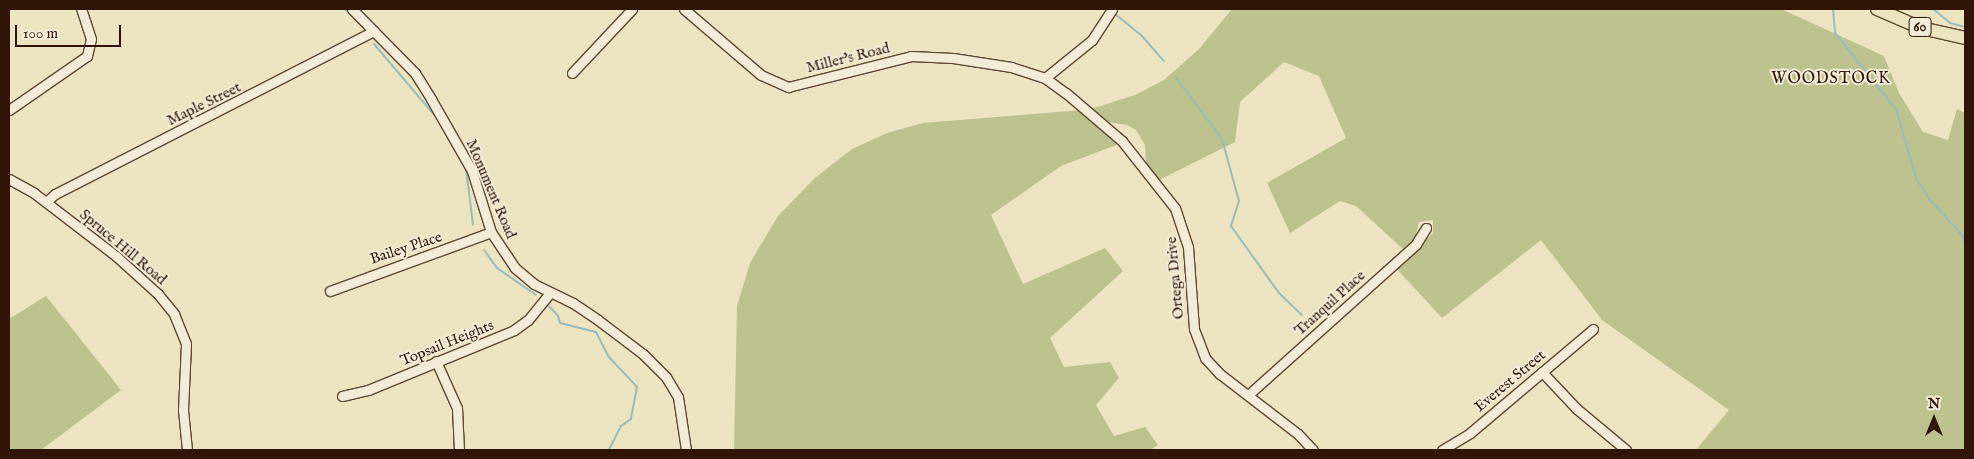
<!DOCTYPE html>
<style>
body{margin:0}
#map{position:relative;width:1974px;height:459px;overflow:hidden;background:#ede4c1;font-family:"IM FELL English",serif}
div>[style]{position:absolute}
.green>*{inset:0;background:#bdc28f}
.stream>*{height:2px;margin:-1px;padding:0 1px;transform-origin:1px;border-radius:1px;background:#9bbdba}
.roads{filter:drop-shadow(1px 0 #5f4835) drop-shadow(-1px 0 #5f4835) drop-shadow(0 1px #5f4835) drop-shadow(0 -1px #5f4835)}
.street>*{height:9px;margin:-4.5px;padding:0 4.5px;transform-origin:4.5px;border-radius:4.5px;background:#f3edd7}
.primary>*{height:12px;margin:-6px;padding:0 6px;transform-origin:6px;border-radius:6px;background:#ede4c1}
span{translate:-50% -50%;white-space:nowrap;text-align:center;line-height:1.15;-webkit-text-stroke:4px #f3edd7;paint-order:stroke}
.shield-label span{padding:1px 4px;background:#f3edd7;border:1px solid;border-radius:4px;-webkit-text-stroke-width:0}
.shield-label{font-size:14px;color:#301406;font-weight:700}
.street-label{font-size:15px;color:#301406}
.neighbourhood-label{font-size:16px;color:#301406;letter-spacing:1px}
.frame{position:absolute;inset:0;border:10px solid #301406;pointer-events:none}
.north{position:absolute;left:1909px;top:394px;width:50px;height:50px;-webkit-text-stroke:4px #f3edd7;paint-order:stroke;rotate:0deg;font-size:14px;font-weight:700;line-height:20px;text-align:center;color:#301406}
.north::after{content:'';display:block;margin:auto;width:18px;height:22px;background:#301406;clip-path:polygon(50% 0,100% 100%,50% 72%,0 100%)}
.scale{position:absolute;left:15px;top:25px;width:106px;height:22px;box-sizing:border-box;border:2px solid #301406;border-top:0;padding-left:6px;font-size:15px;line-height:18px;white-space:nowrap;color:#301406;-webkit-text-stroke:4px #f3edd7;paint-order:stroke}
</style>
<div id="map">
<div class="green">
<div style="clip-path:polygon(1232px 9px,1781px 9px,1884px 56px,1899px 93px,1923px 132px,1948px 140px,1957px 109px,1965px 113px,1965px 450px,1696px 450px,1729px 410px,1602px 320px,1541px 240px,1442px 318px,1396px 268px,1433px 233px,1433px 220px,1419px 222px,1415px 239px,1404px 250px,1356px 206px,1340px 201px,1290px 233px,1267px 183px,1346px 138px,1319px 76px,1284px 62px,1240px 102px,1235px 142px,1159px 180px,1146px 162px,1145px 145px,1136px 130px,1127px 125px,1108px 122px,1091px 109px,1135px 95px,1164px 80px,1199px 49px)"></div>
<div style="clip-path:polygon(1082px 110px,1119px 144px,1061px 166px,991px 215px,1023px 284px,1105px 248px,1123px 271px,1050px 338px,1064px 367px,1110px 362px,1119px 378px,1096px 405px,1114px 436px,1145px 427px,1158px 445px,1150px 450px,734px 450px,737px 306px,750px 263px,778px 216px,815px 178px,852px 149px,887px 133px,923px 123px)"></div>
<div style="clip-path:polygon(46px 296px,121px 390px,41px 450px,9px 450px,9px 319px)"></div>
</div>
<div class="stream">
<div style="left:345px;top:9px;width:18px;rotate:45deg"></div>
<div style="left:1833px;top:9px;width:24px;rotate:85deg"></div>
<div style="left:1835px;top:33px;width:97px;rotate:51.2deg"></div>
<div style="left:1896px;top:109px;width:72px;rotate:73.8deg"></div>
<div style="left:1916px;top:178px;width:25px;rotate:58deg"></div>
<div style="left:1929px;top:199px;width:50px;rotate:47.4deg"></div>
<div style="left:1963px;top:236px;width:11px;rotate:80deg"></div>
<div style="left:1933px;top:9px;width:22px;rotate:39deg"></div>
<div style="left:1950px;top:23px;width:16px;rotate:15deg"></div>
<div style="left:1115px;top:14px;width:35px;rotate:39deg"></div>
<div style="left:1142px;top:36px;width:33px;rotate:49deg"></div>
<div style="left:374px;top:44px;width:96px;rotate:49.7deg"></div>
<div style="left:1177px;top:79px;width:75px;rotate:53.1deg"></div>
<div style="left:1222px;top:139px;width:64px;rotate:74.7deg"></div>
<div style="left:1239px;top:201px;width:26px;rotate:108deg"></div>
<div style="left:1231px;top:226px;width:82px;rotate:54.4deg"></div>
<div style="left:1279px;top:293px;width:32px;rotate:44deg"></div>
<div style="left:440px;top:123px;width:32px;rotate:60deg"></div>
<div style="left:466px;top:168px;width:57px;rotate:83deg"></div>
<div style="left:484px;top:250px;width:22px;rotate:54deg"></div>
<div style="left:497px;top:268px;width:47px;rotate:34.7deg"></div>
<div style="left:546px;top:303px;width:18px;rotate:47deg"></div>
<div style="left:558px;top:316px;width:7px;rotate:74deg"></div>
<div style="left:560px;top:323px;width:37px;rotate:14deg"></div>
<div style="left:596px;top:332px;width:27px;rotate:63deg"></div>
<div style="left:608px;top:356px;width:42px;rotate:46.9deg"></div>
<div style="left:637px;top:387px;width:33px;rotate:101deg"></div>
<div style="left:631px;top:419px;width:12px;rotate:145deg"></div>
<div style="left:621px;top:426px;width:27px;rotate:117deg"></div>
</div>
<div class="roads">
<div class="street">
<div style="left:352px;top:9px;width:90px;rotate:45.5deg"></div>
<div style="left:415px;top:73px;width:31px;rotate:58deg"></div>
<div style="left:431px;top:99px;width:83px;rotate:60.3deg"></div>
<div style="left:472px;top:171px;width:64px;rotate:72.7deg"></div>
<div style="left:491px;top:232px;width:43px;rotate:56.3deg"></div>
<div style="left:515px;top:268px;width:25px;rotate:40deg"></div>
<div style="left:534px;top:284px;width:43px;rotate:26deg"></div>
<div style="left:573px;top:303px;width:30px;rotate:34deg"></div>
<div style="left:598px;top:320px;width:56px;rotate:37.1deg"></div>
<div style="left:643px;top:354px;width:33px;rotate:45deg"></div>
<div style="left:666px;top:377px;width:23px;rotate:59deg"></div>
<div style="left:678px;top:397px;width:54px;rotate:81.4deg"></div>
<div style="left:684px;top:9px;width:101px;rotate:40.6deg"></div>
<div style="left:761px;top:75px;width:30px;rotate:24deg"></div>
<div style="left:788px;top:87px;width:127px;rotate:-14.1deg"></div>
<div style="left:911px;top:56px;width:42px;rotate:2.7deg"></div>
<div style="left:953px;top:58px;width:59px;rotate:8.8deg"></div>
<div style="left:1011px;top:67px;width:36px;rotate:18deg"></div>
<div style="left:1045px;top:78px;width:26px;rotate:36deg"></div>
<div style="left:1066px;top:93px;width:74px;rotate:40.6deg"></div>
<div style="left:1122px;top:141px;width:85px;rotate:51.7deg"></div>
<div style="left:1175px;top:208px;width:41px;rotate:71.6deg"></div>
<div style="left:1188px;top:247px;width:82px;rotate:85.8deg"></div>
<div style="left:1194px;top:329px;width:31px;rotate:69deg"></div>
<div style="left:1205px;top:358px;width:22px;rotate:47deg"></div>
<div style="left:1220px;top:374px;width:98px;rotate:37.6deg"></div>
<div style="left:1298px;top:434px;width:22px;rotate:47deg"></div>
<div style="left:572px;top:73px;width:88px;rotate:-46.8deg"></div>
<div style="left:1045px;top:78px;width:60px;rotate:-39deg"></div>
<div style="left:1092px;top:40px;width:37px;rotate:-57deg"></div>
<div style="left:9px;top:110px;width:95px;rotate:-34.7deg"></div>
<div style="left:87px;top:56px;width:17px;rotate:-77deg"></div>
<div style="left:91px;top:39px;width:32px;rotate:-108deg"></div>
<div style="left:9px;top:179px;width:29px;rotate:29deg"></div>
<div style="left:34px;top:193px;width:103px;rotate:37.5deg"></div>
<div style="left:116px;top:256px;width:57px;rotate:42.1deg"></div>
<div style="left:158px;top:294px;width:26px;rotate:51deg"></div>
<div style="left:174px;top:314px;width:32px;rotate:68deg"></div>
<div style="left:186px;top:344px;width:66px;rotate:92.6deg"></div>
<div style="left:183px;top:410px;width:40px;rotate:84.3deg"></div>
<div style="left:46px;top:202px;width:12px;rotate:-42deg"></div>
<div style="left:55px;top:194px;width:358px;rotate:-27.1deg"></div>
<div style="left:330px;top:291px;width:171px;rotate:-20.1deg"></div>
<div style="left:436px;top:361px;width:51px;rotate:65.9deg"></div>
<div style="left:457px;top:408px;width:42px;rotate:87.3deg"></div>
<div style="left:1542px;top:372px;width:51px;rotate:46.6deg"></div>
<div style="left:1577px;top:409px;width:64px;rotate:39.9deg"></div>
<div style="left:1248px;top:395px;width:226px;rotate:-41.9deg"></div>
<div style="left:1416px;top:244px;width:19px;rotate:-58deg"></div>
<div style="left:342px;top:396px;width:27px;rotate:-13deg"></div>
<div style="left:368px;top:390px;width:158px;rotate:-22.3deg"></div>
<div style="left:514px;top:330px;width:17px;rotate:-36deg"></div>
<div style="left:528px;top:320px;width:33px;rotate:-51deg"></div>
<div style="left:1442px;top:450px;width:33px;rotate:-31deg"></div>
<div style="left:1470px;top:433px;width:161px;rotate:-40.2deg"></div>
</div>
<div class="primary">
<div style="left:1877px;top:9px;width:48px;rotate:23.4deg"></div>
<div style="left:1921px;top:28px;width:45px;rotate:12.8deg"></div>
</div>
</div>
<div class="shield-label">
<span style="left:1920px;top:27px">60</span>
</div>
<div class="street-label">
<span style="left:848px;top:58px;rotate:-14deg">Miller's Road</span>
<span style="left:204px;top:104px;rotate:-26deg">Maple Street</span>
<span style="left:491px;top:189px;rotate:67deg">Monument Road</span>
<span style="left:123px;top:247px;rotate:40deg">Spruce Hill Road</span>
<span style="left:406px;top:248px;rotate:-18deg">Bailey Place</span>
<span style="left:1175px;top:278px;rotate:-95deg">Ortega Drive</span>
<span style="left:1330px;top:303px;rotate:-42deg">Tranquil Place</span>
<span style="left:447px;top:343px;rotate:-22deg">Topsail Heights</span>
<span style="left:1510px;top:381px;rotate:-40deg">Everest Street</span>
</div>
<div class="neighbourhood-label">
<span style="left:1831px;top:79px">WOODSTOCK</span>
</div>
<div class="frame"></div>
<div class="north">N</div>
<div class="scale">100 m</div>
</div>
